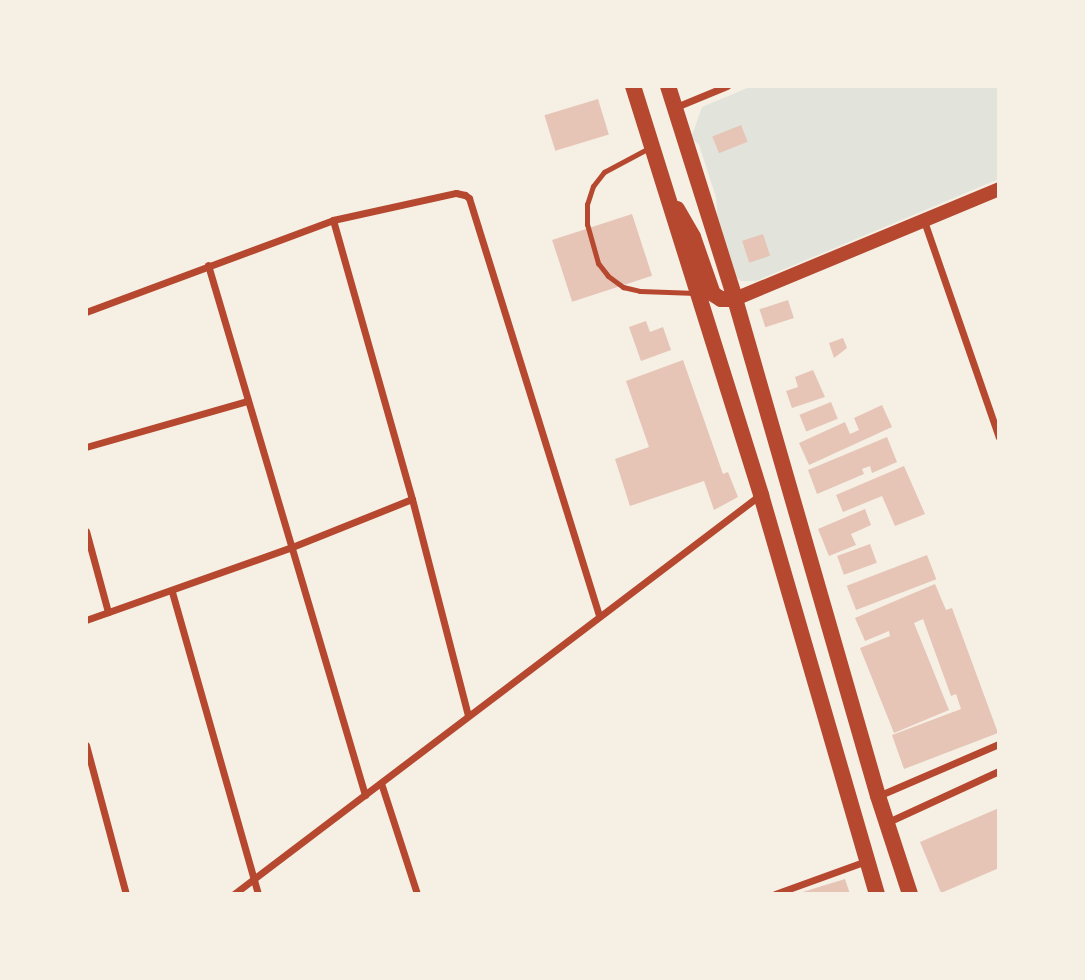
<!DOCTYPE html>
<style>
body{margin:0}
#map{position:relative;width:1085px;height:980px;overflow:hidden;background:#f6efe4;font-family:"Fira Sans",sans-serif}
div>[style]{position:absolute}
.green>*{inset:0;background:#e2e4dc}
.building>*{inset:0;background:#e6c5b7;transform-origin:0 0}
.service>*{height:5px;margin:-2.5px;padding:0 2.5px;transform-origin:2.5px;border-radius:2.5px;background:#b5482f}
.minor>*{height:7px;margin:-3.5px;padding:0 3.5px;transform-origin:3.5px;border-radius:3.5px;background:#b5482f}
.secondary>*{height:14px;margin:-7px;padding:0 7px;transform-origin:7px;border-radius:7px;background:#b5482f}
.primary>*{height:16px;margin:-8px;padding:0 8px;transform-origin:8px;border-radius:8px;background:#b5482f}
span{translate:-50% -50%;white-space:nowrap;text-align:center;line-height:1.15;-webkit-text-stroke:7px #f6efe4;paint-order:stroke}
.frame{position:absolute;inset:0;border:88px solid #f6efe4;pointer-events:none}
</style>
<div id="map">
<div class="green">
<div style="clip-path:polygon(752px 86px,999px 86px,999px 179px,756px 281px,741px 281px,734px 275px,718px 222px,716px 197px,699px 145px,691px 138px,702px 107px)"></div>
</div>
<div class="building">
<div style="left:598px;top:99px;width:37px;height:56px;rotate:73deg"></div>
<div style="left:741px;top:125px;width:18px;height:31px;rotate:68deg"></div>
<div style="left:632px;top:214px;width:65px;height:84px;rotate:72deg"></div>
<div style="left:763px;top:234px;width:23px;height:22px;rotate:72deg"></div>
<div style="left:788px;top:300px;width:19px;height:30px;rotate:72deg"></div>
<div style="clip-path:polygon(646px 321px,650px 332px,663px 327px,671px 350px,641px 361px,629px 327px)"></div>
<div style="clip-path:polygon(843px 338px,847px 348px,834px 358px,829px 343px)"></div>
<div style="clip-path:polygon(683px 360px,723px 474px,728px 472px,738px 497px,714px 510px,704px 481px,630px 506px,615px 459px,649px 447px,626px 381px)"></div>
<div style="clip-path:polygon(813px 370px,825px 397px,792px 408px,786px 391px,798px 387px,795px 377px)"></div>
<div style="left:831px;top:402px;width:18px;height:34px;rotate:68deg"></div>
<div style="clip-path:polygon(882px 405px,892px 427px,809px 465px,799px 443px,845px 422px,850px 434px,859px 430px,854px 418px)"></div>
<div style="clip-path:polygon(887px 437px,897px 462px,872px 473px,870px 466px,862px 469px,864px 474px,817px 494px,808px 470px)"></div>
<div style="clip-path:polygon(904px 466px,925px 514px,895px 526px,882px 496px,843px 512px,836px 495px)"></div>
<div style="clip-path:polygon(865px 509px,871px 525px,851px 534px,856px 545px,829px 556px,818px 529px)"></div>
<div style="left:870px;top:544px;width:20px;height:35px;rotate:70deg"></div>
<div style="left:927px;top:555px;width:26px;height:86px;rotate:69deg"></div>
<div style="clip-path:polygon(935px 584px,946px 610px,952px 608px,998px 733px,904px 769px,892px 735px,961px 709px,956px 694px,951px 696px,923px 619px,914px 623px,949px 710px,894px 733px,860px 648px,890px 636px,889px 631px,865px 641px,855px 618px)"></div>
<div style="clip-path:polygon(999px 808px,999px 868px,941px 893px,920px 842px)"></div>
<div style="clip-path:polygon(845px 879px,850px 894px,796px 894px)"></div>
</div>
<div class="service">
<div style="left:649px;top:148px;width:51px;rotate:151.9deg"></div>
<div style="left:604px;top:172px;width:18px;rotate:128deg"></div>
<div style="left:593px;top:186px;width:19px;rotate:108deg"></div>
<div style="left:587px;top:204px;width:20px;rotate:90deg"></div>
<div style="left:587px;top:224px;width:41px;rotate:74.2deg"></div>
<div style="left:598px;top:263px;width:16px;rotate:52deg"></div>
<div style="left:608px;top:276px;width:19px;rotate:36deg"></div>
<div style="left:623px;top:287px;width:17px;rotate:13deg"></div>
<div style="left:640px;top:291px;width:56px;rotate:2deg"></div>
</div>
<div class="minor">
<div style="left:676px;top:107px;width:55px;rotate:-22.4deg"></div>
<div style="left:333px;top:220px;width:290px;rotate:74.2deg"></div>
<div style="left:412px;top:499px;width:223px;rotate:75.5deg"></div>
<div style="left:924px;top:221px;width:229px;rotate:70.9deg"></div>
<div style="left:208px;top:265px;width:553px;rotate:73.5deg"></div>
<div style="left:86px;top:312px;width:264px;rotate:-20.4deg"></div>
<div style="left:333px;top:220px;width:126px;rotate:-12.4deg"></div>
<div style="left:456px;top:193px;width:9px;rotate:13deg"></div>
<div style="left:465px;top:195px;width:5px;rotate:37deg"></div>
<div style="left:469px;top:198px;width:437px;rotate:72.7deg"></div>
<div style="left:86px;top:447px;width:168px;rotate:-15.9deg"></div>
<div style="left:86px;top:531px;width:84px;rotate:74.8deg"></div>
<div style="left:172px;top:592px;width:314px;rotate:74.1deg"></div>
<div style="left:86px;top:620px;width:219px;rotate:-19.5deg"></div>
<div style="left:292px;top:547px;width:129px;rotate:-21.8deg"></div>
<div style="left:86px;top:745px;width:154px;rotate:75deg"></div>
<div style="left:381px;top:783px;width:117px;rotate:72deg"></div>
<div style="left:878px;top:796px;width:132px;rotate:-23.3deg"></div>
<div style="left:888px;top:822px;width:122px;rotate:-24.7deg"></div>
<div style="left:234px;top:894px;width:660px;rotate:-37.18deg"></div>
<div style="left:775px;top:894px;width:97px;rotate:-19.9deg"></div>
</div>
<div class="secondary">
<div style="left:735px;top:299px;width:286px;rotate:-22.6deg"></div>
</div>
<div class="primary">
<div style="left:633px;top:86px;width:429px;rotate:72.6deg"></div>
<div style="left:761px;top:495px;width:416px;rotate:73.8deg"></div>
<div style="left:668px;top:86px;width:223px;rotate:72.5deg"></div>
<div style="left:735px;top:299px;width:517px;rotate:73.95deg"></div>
<div style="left:878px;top:796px;width:103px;rotate:71.9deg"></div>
<div style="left:677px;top:209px;width:32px;rotate:60deg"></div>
<div style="left:693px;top:237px;width:60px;rotate:70.7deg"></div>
<div style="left:713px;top:294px;width:9px;rotate:32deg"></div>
<div style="left:721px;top:299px;width:14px"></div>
</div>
<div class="frame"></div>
</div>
